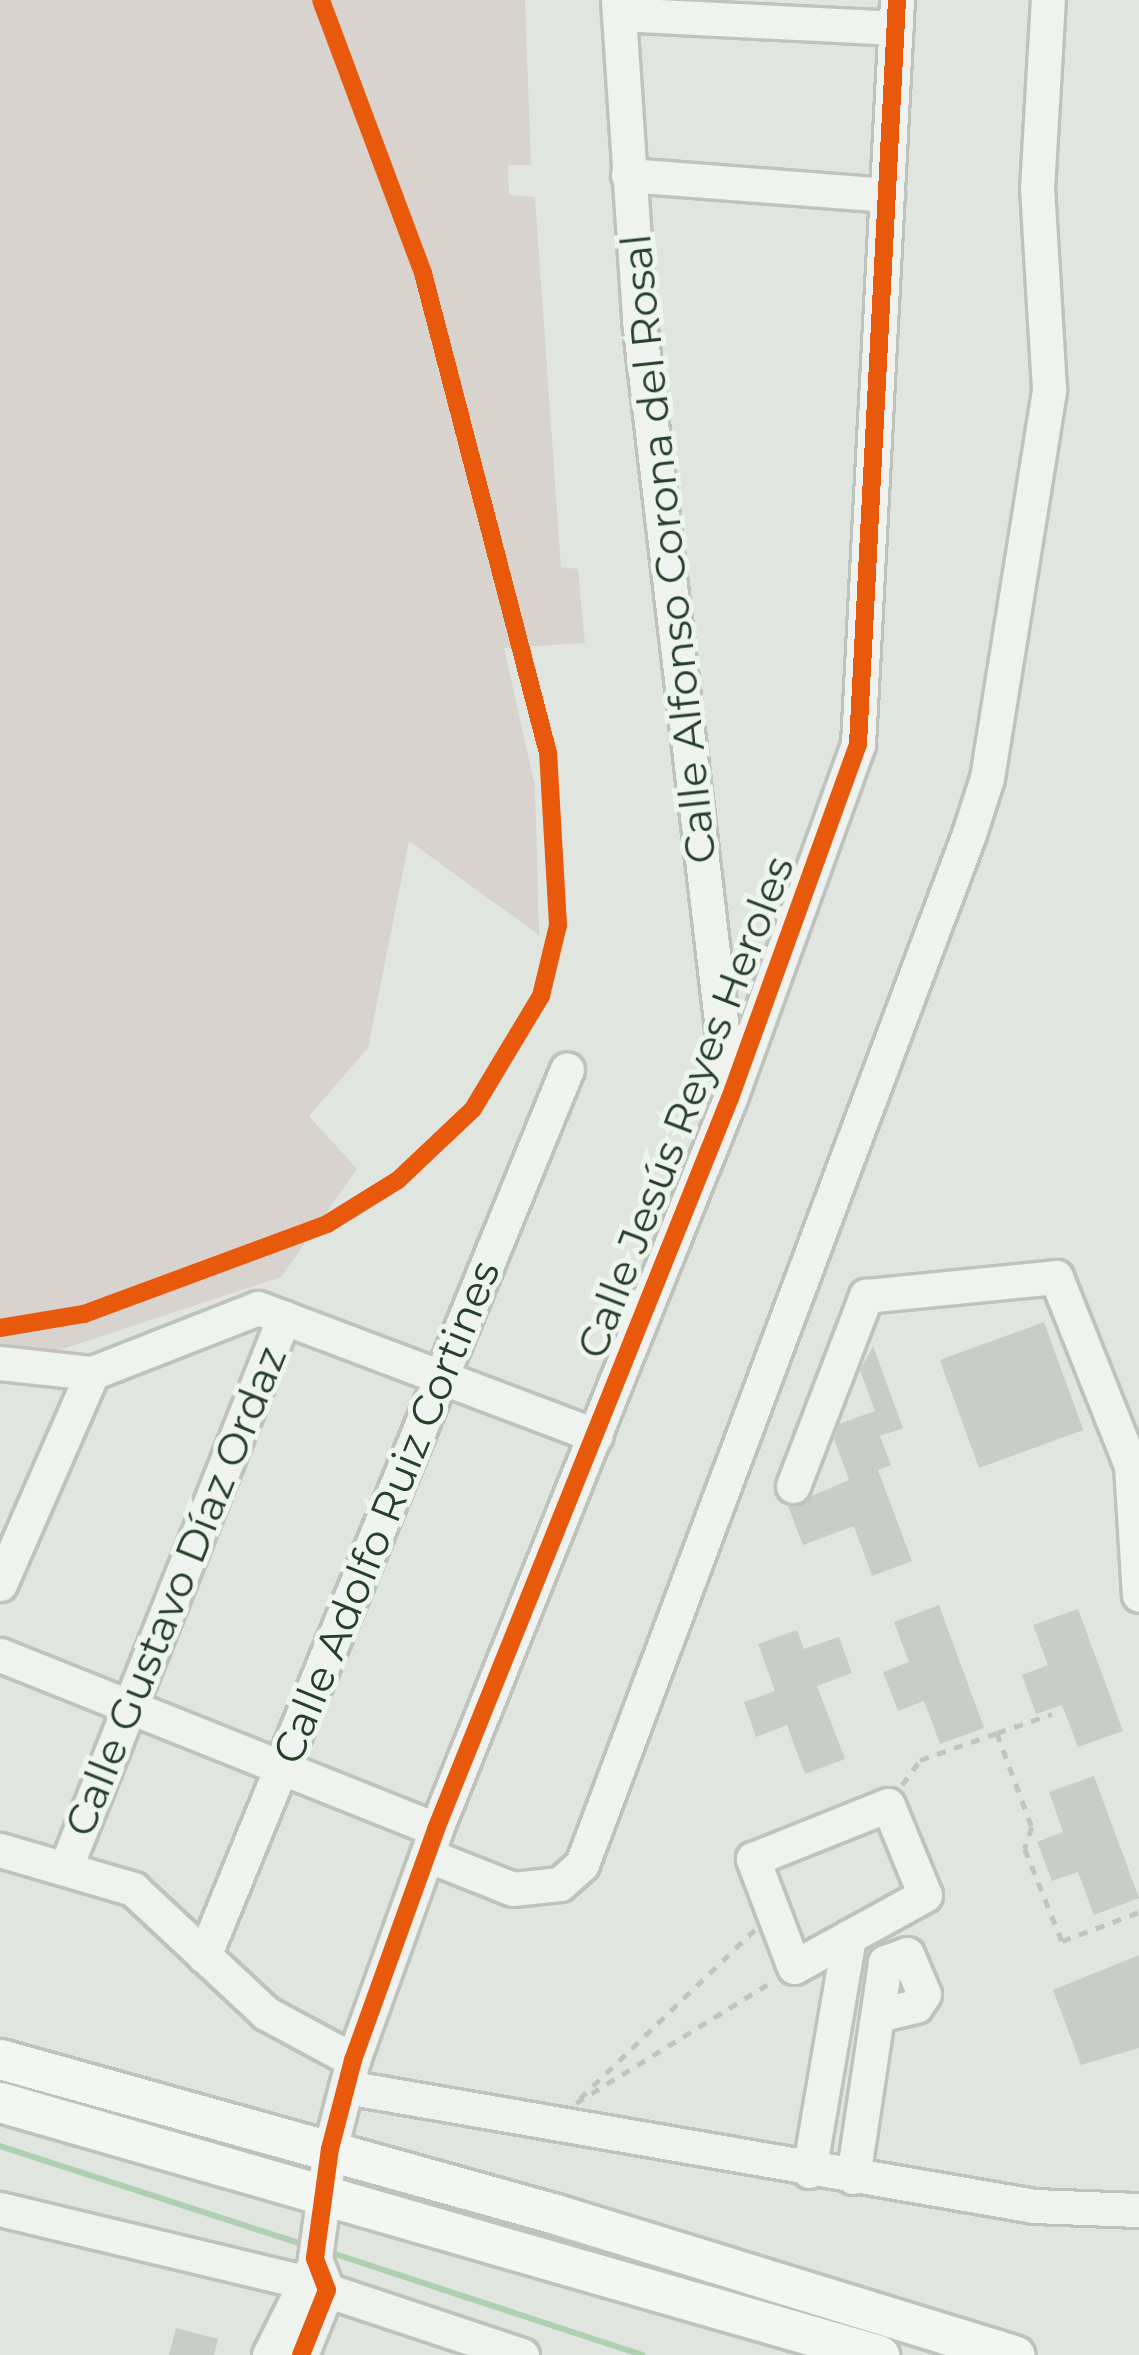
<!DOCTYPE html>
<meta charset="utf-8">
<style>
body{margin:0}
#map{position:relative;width:1139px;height:2355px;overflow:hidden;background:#e0e5e0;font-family:Montserrat,sans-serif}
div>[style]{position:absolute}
.green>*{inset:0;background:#d8d3ce}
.stream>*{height:6px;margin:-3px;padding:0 3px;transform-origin:3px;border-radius:3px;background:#aed0b0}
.building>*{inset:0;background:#c8cdc9;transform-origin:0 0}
.path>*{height:4.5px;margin-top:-2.25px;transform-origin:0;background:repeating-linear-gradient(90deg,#c0c5c0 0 9px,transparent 0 18px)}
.roads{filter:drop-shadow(3px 0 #bec3be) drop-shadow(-3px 0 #bec3be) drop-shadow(0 3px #bec3be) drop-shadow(0 -3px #bec3be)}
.minor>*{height:33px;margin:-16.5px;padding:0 16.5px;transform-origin:16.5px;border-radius:16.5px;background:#eff2ef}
.major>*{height:39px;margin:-19.5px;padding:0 19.5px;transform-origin:19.5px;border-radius:19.5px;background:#f4f6f4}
.cycleway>*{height:18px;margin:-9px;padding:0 9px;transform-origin:9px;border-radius:9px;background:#e8590c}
span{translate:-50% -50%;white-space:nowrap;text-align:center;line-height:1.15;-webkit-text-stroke:10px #edf5ee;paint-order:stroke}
.street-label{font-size:42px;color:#273e2b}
</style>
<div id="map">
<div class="green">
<div style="clip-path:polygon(0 0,525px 0,531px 165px,508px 165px,509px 195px,535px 197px,561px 567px,578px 569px,585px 643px,504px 648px,535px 786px,539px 935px,409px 841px,368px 1048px,309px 1116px,357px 1169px,281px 1277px,51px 1353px,0 1354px)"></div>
</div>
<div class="stream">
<div style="left:0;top:2146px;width:321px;rotate:18deg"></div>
<div style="left:329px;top:2252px;width:330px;rotate:18.2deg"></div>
</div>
<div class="building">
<div style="left:1044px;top:1322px;width:115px;height:111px;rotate:70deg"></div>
<div style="clip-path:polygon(873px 1346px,903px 1428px,880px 1436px,891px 1465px,878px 1470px,912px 1561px,872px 1576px,854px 1526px,803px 1545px,788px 1506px,849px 1480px,834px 1439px,839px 1424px,875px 1411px,860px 1370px)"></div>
<div style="clip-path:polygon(939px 1605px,984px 1728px,940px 1744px,924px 1701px,898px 1711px,883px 1672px,909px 1662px,894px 1622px)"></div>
<div style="clip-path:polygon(1078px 1609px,1123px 1731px,1078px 1747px,1062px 1705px,1036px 1714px,1022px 1675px,1048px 1665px,1033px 1625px)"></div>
<div style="clip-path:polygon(797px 1630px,804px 1649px,839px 1637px,852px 1673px,817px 1686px,845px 1759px,805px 1774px,787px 1725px,756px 1737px,744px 1702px,775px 1691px,758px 1644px)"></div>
<div style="clip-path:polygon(1094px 1776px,1139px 1898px,1094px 1915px,1078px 1872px,1052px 1881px,1037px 1842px,1063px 1832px,1049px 1792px)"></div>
<div style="clip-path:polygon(1139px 1955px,1139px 2048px,1081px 2065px,1053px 1990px)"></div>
<div style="clip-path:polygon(176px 2328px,218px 2339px,214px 2355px,169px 2355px)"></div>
</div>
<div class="path">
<div style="left:997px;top:1733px;width:58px;rotate:-19.1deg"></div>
<div style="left:902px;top:1785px;width:31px;rotate:-54deg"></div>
<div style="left:920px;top:1760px;width:82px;rotate:-19.3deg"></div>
<div style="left:997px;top:1733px;width:100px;rotate:69.6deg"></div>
<div style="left:1032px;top:1827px;width:23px;rotate:108deg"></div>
<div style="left:1025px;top:1849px;width:99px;rotate:68.1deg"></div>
<div style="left:1062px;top:1941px;width:82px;rotate:-20.6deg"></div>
<div style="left:755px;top:1930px;width:249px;rotate:136deg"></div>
<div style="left:576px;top:2103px;width:233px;rotate:-31.8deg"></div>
</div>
<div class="roads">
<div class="minor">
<div style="left:618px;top:0;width:321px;rotate:86.2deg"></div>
<div style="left:639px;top:320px;width:775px;rotate:83.33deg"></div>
<div style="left:619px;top:14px;width:277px;rotate:2.9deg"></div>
<div style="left:628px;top:175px;width:260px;rotate:4.4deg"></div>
<div style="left:0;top:1363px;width:93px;rotate:6.2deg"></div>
<div style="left:92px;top:1373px;width:178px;rotate:-21.4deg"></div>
<div style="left:258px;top:1308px;width:361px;rotate:20.7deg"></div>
<div style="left:793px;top:1486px;width:204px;rotate:-69deg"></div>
<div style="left:866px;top:1296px;width:191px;rotate:-5.7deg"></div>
<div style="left:1056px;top:1277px;width:202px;rotate:68.3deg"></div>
<div style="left:1131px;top:1465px;width:130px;rotate:86.5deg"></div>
<div style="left:0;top:1584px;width:230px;rotate:-66.4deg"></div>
<div style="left:0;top:1655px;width:469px;rotate:21.8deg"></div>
<div style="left:888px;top:1805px;width:97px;rotate:67.7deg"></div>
<div style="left:925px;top:1895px;width:149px;rotate:151.2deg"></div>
<div style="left:794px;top:1967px;width:116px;rotate:-110.8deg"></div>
<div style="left:753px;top:1859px;width:145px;rotate:-21.8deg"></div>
<div style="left:0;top:1850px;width:139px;rotate:16.3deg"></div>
<div style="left:133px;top:1889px;width:182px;rotate:43deg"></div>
<div style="left:266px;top:2013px;width:99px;rotate:28.4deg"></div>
<div style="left:427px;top:1855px;width:92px;rotate:21.6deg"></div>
<div style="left:513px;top:1889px;width:47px;rotate:-6.1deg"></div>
<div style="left:560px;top:1884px;width:30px;rotate:-42deg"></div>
<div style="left:582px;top:1864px;width:1100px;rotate:-69.41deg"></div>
<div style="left:969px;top:834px;width:59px;rotate:-72.2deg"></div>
<div style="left:987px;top:778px;width:394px;rotate:-80.9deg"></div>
<div style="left:1049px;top:389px;width:200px;rotate:-93.4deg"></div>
<div style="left:1037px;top:189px;width:189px;rotate:-86.7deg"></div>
<div style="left:67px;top:1864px;width:588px;rotate:-68.36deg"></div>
<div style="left:204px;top:1956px;width:958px;rotate:-67.74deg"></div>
<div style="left:346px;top:2087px;width:698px;rotate:9.81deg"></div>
<div style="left:1034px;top:2206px;width:105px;rotate:2.2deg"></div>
<div style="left:809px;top:2171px;width:238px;rotate:-80.3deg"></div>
<div style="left:853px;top:2177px;width:217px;rotate:-81.5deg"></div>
<div style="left:885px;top:1962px;width:23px;rotate:-20deg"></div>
<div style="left:907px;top:1954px;width:43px;rotate:67deg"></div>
<div style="left:924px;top:1994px;width:14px;rotate:124deg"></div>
<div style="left:916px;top:2006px;width:37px;rotate:167deg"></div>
<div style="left:0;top:2209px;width:308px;rotate:13.5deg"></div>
<div style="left:299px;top:2281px;width:235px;rotate:18.4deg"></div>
<div style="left:269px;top:2355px;width:98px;rotate:-63.4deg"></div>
<div style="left:301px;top:2355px;width:70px;rotate:-68.2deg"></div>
<div style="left:327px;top:2290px;width:34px;rotate:-111deg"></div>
<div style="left:315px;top:2258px;width:110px;rotate:-82.2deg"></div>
<div style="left:330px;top:2149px;width:92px;rotate:-75.5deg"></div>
<div style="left:353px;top:2060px;width:245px;rotate:-70.2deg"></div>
<div style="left:436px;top:1829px;width:788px;rotate:-68.09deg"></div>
<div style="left:730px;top:1098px;width:376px;rotate:-70.1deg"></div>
<div style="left:858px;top:744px;width:745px;rotate:-87deg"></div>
</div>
<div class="major">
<div style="left:0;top:2059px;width:573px;rotate:15.59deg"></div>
<div style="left:552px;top:2213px;width:484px;rotate:17.1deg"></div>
<div style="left:0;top:2102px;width:915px;rotate:16.06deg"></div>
</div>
</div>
<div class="cycleway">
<div style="left:0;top:1328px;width:85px;rotate:-9.5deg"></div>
<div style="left:84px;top:1314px;width:259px;rotate:-20.3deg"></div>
<div style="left:327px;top:1224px;width:84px;rotate:-31.8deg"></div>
<div style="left:398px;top:1180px;width:103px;rotate:-43.4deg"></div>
<div style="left:473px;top:1109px;width:132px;rotate:-59deg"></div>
<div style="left:541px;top:996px;width:73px;rotate:-76.5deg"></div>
<div style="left:558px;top:925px;width:172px;rotate:-93.3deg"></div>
<div style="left:548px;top:753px;width:496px;rotate:-104.6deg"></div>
<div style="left:423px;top:273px;width:291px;rotate:-110.5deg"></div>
<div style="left:301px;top:2355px;width:70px;rotate:-68.2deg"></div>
<div style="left:327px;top:2290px;width:34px;rotate:-111deg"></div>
<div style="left:315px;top:2258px;width:110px;rotate:-82.2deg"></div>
<div style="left:330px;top:2149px;width:92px;rotate:-75.5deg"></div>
<div style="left:353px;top:2060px;width:245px;rotate:-70.2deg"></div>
<div style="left:436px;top:1829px;width:788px;rotate:-68.09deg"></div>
<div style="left:730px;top:1098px;width:376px;rotate:-70.1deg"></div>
<div style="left:858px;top:744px;width:745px;rotate:-87deg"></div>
</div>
<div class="street-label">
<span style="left:668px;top:549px;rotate:-96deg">Calle Alfonso Corona del Rosal</span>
<span style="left:685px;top:1107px;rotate:-69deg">Calle Jesús Reyes Heroles</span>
<span style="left:386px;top:1512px;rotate:-68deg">Calle Adolfo Ruiz Cortines</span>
<span style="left:175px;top:1591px;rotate:-68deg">Calle Gustavo Díaz Ordaz</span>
</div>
</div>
